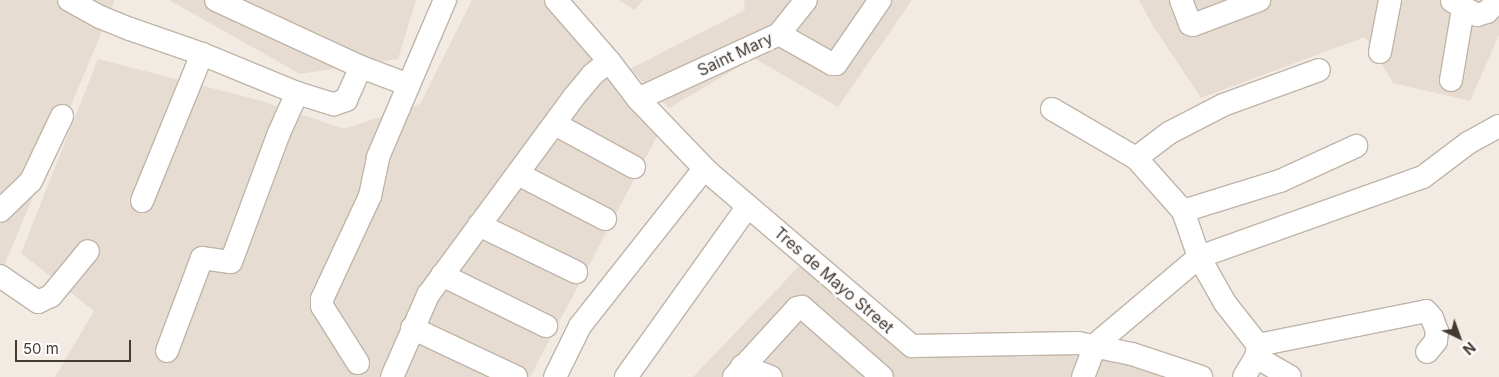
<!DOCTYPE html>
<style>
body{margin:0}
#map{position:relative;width:1499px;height:377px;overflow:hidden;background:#f2ebe3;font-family:Inter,sans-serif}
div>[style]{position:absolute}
.residential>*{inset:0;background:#e6dcd1}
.roads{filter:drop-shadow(1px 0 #c0b4a8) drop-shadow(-1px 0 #c0b4a8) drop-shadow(0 1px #c0b4a8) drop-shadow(0 -1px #c0b4a8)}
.minor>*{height:22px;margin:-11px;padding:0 11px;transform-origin:11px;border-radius:11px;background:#fff}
span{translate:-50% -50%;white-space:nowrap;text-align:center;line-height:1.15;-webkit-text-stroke:5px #fff;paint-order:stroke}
.street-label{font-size:16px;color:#443a33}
.north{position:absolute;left:1434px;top:312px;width:50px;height:50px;-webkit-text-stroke:4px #fff;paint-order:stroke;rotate:138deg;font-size:14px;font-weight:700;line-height:20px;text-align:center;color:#443a33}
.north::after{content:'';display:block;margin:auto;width:18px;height:22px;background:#443a33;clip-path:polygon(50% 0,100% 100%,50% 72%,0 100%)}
.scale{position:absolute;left:15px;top:340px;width:116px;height:22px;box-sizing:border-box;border:2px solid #443a33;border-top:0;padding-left:6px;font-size:15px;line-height:18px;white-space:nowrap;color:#443a33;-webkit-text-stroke:4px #fff;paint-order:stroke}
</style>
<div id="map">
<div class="residential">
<div style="clip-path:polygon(0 0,115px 0,4px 266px,0 265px)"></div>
<div style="clip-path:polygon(169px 0,416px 0,398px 59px,300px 74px)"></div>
<div style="clip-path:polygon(472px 0,545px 0,657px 136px,530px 377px,55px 377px,94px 311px,21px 253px,98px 59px,262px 101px,344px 129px,420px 104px)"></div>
<div style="clip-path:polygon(619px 0,643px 0,635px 10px)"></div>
<div style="clip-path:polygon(744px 0,912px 0,838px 107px,754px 58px,669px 108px,630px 69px,745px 10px)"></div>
<div style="clip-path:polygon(1139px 0,1499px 0,1499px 35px,1470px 101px,1393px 83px,1365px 37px,1201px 98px,1153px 26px)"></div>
<div style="clip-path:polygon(804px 261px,914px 349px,1071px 349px,1185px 377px,693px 377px)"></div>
</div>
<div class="roads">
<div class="minor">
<div style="left:69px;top:0;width:35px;rotate:29deg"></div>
<div style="left:100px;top:17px;width:32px;rotate:22deg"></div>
<div style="left:130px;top:29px;width:76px;rotate:19.1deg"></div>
<div style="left:202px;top:54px;width:103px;rotate:22.3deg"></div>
<div style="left:297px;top:93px;width:39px;rotate:17deg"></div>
<div style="left:334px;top:104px;width:13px;rotate:-18deg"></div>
<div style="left:346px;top:100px;width:36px;rotate:-66deg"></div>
<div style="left:216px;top:0;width:160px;rotate:24.8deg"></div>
<div style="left:361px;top:67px;width:51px;rotate:20.6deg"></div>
<div style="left:556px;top:0;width:81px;rotate:49deg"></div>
<div style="left:609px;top:61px;width:48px;rotate:52.7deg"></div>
<div style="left:638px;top:99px;width:101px;rotate:46.2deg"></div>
<div style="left:708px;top:172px;width:268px;rotate:40.5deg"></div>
<div style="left:912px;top:346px;width:166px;rotate:-1deg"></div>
<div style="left:1078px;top:343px;width:55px;rotate:11.5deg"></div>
<div style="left:1132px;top:354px;width:73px;rotate:18.4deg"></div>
<div style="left:1181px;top:0;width:26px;rotate:69deg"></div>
<div style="left:1190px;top:24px;width:3px;rotate:18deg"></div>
<div style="left:1193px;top:25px;width:71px;rotate:-20.7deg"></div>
<div style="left:1452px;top:1px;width:29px;rotate:29deg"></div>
<div style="left:1477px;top:15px;width:10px;rotate:-17deg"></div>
<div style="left:1487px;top:12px;width:16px;rotate:-47deg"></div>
<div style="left:779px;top:34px;width:61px;rotate:29.5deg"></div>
<div style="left:832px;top:64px;width:4px"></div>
<div style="left:836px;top:64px;width:78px;rotate:-55.5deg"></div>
<div style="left:1380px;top:52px;width:53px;rotate:-79.1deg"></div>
<div style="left:1451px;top:80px;width:72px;rotate:-80.4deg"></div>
<div style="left:638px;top:99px;width:155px;rotate:-24.7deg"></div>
<div style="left:779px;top:34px;width:43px;rotate:-51.5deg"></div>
<div style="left:1052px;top:109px;width:97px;rotate:30.3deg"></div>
<div style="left:1136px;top:158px;width:71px;rotate:48.4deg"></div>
<div style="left:1183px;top:211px;width:49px;rotate:70.8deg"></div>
<div style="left:1199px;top:257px;width:53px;rotate:60.5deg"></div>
<div style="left:1225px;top:303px;width:53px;rotate:51.8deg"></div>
<div style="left:1258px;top:345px;width:12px;rotate:99deg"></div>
<div style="left:1256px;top:357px;width:23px;rotate:121deg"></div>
<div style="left:555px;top:124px;width:90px;rotate:28.6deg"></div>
<div style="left:1136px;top:158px;width:41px;rotate:-37.1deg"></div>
<div style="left:1169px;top:133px;width:61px;rotate:-27.4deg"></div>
<div style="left:1223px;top:105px;width:102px;rotate:-20deg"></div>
<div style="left:518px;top:174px;width:98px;rotate:27.3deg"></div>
<div style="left:142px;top:201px;width:159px;rotate:-67.8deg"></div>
<div style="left:0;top:211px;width:43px;rotate:-44.1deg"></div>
<div style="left:31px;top:181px;width:72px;rotate:-64.5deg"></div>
<div style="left:1183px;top:211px;width:102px;rotate:-17.2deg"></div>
<div style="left:1280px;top:181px;width:84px;rotate:-24.7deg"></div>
<div style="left:479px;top:225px;width:108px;rotate:25.9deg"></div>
<div style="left:442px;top:275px;width:116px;rotate:26.1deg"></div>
<div style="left:0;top:276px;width:46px;rotate:34.4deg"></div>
<div style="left:38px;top:302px;width:14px;rotate:-25deg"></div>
<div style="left:51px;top:296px;width:58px;rotate:-50.6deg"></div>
<div style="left:412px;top:328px;width:115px;rotate:25.2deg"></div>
<div style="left:1258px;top:345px;width:171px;rotate:-11.4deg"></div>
<div style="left:1426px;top:311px;width:9px;rotate:49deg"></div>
<div style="left:1432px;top:318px;width:14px;rotate:69deg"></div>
<div style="left:1437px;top:331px;width:10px;rotate:96deg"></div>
<div style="left:1436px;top:341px;width:14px;rotate:129deg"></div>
<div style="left:167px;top:351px;width:99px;rotate:-69.4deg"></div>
<div style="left:202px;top:258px;width:29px;rotate:8deg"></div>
<div style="left:231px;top:262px;width:138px;rotate:-69.6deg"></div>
<div style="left:279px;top:133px;width:44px;rotate:-65.8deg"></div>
<div style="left:1256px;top:357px;width:39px;rotate:30deg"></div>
<div style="left:358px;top:363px;width:67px;rotate:-122.3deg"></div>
<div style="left:322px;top:306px;width:7px;rotate:-90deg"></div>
<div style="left:322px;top:299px;width:114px;rotate:-65deg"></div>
<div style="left:370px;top:196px;width:40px;rotate:-78deg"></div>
<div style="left:378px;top:157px;width:171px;rotate:-66.9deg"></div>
<div style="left:742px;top:366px;width:31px;rotate:21deg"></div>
<div style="left:392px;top:377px;width:90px;rotate:-66.3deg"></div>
<div style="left:428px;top:295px;width:245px;rotate:-53.6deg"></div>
<div style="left:573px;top:98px;width:30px;rotate:-50deg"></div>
<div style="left:592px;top:75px;width:22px;rotate:-39deg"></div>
<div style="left:555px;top:377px;width:57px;rotate:-63.9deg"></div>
<div style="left:580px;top:326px;width:200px;rotate:-51.7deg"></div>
<div style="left:626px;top:377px;width:210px;rotate:-54.5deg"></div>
<div style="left:734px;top:377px;width:93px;rotate:-47.6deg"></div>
<div style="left:797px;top:308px;width:5px;rotate:-11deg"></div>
<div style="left:802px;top:307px;width:106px;rotate:41.2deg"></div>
<div style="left:1083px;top:377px;width:34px;rotate:-69deg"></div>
<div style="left:1095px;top:345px;width:136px;rotate:-40.2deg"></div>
<div style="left:1199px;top:257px;width:238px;rotate:-19.7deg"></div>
<div style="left:1423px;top:177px;width:56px;rotate:-37.1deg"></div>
<div style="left:1468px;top:143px;width:35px;rotate:-29deg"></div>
</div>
</div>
<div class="street-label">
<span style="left:735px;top:54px;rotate:-25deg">Saint Mary</span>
<span style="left:834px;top:280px;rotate:41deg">Tres de Mayo Street</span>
</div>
<div class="north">N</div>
<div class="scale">50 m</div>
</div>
